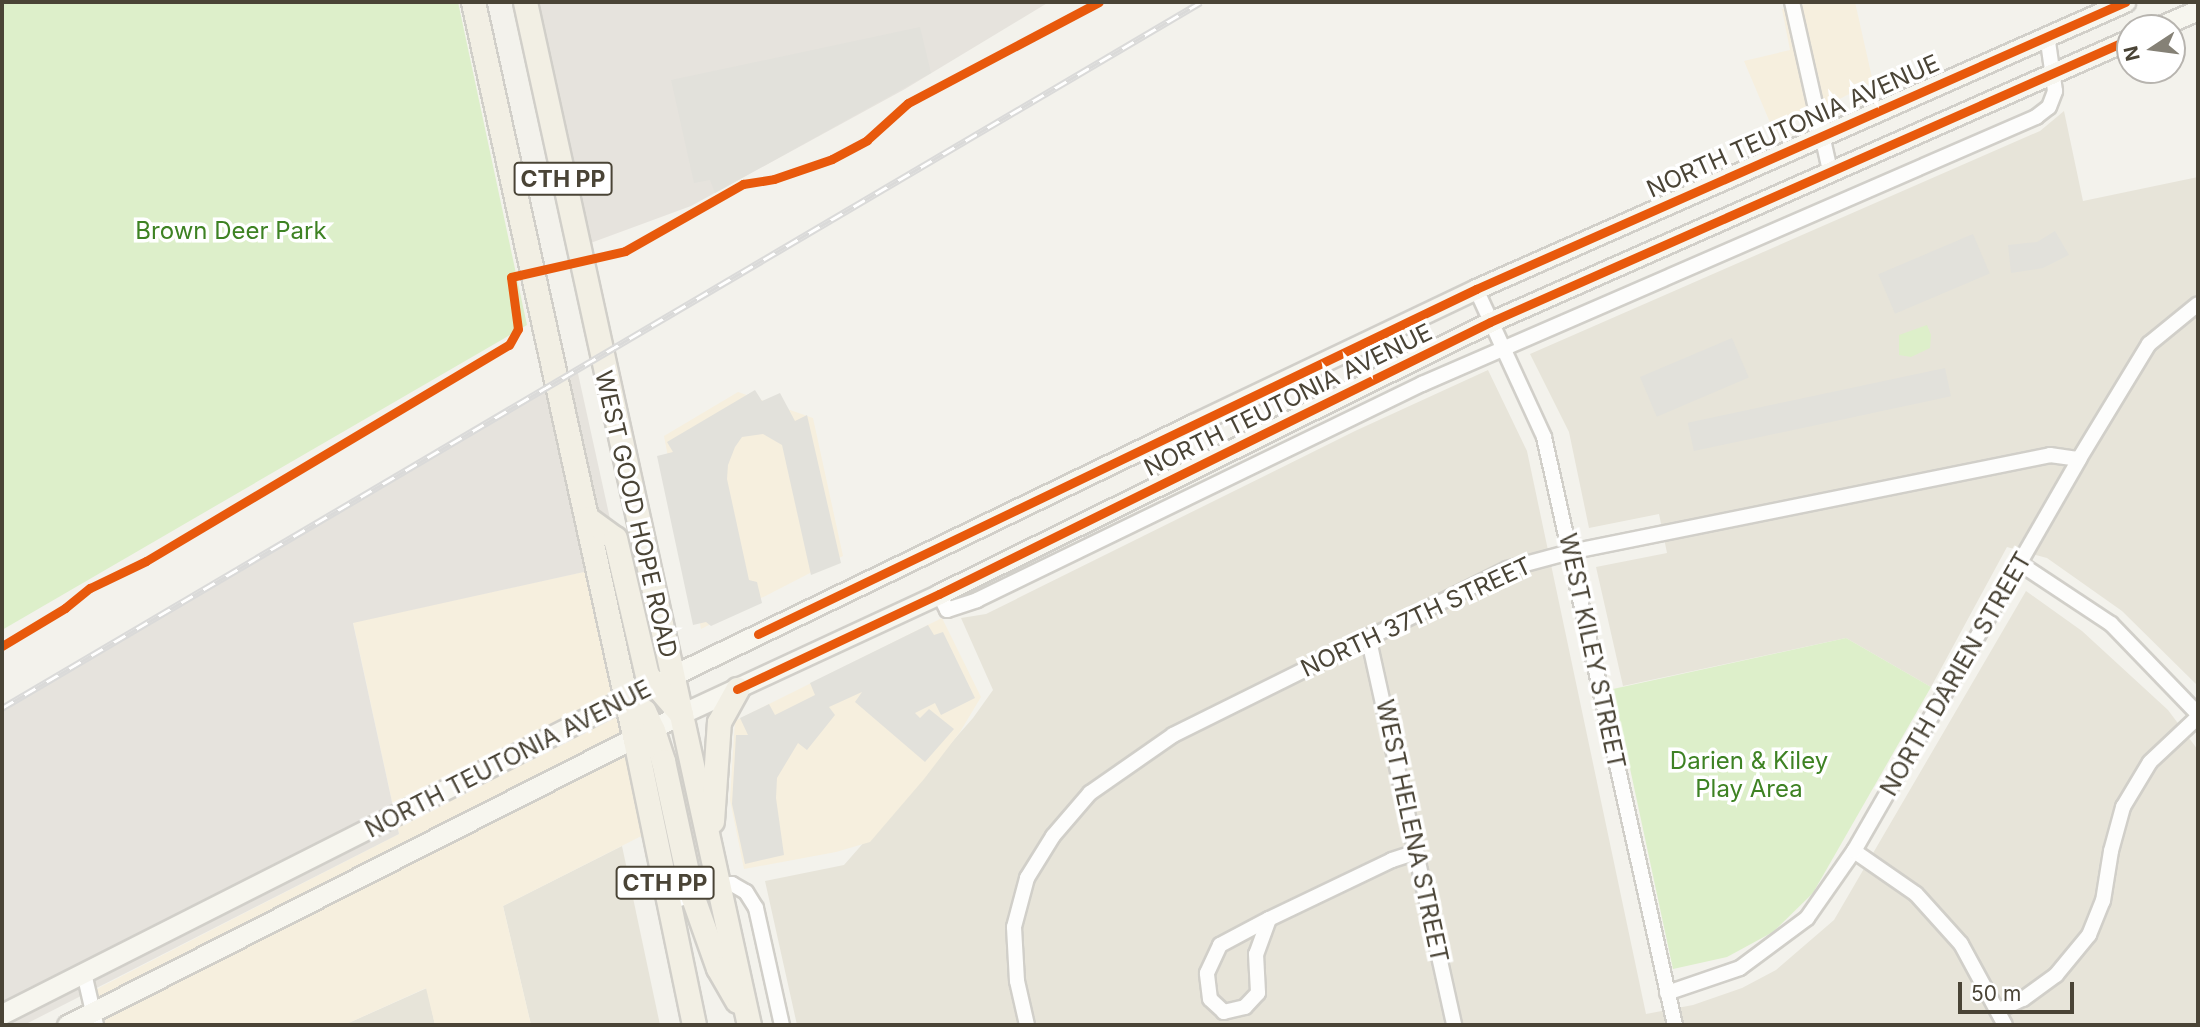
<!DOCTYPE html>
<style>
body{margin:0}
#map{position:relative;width:2200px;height:1027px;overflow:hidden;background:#f3f2ec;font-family:Inter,sans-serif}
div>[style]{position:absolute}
.residential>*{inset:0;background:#e7e4d9}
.commercial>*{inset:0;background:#f6efde}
.industrial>*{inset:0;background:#e6e3dd}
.green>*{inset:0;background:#ddefca}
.parking>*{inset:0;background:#e2e1db;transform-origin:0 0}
.roads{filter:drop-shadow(2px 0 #d1cfc9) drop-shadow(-2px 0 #d1cfc9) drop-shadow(0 2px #d1cfc9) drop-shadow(0 -2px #d1cfc9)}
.street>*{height:14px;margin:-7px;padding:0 7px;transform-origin:7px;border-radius:7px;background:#fdfdfc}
.secondary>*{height:19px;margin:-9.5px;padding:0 9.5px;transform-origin:9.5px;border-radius:9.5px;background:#f7f6ef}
.primary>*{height:23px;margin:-11.5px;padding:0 11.5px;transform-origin:11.5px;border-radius:11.5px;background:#f2efe4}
.rail>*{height:7px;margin-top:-3.5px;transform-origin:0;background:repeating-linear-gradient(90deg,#fff 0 13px,#dadad9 0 26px);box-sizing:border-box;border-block:2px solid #dadad9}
.cycleway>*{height:9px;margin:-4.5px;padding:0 4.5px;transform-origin:4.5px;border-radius:4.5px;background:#e8590c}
span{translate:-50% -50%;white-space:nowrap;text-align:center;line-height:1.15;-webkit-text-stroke:7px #fff;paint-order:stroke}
.shield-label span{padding:2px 5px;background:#fff;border:2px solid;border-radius:5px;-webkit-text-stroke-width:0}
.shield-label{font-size:23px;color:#4a4436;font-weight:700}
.street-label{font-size:24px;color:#4a4436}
.park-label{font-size:24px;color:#3e8223}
.frame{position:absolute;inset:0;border:4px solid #4a4436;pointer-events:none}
.north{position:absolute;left:2116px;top:14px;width:70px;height:70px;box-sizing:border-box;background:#fff;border:2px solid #b7b4af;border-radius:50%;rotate:257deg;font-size:19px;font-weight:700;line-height:28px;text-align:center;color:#4a4436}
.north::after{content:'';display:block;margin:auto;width:24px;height:32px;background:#858176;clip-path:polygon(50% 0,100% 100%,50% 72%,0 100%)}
.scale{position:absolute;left:1958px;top:982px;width:116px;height:32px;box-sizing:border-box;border:4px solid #4a4436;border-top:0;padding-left:9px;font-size:21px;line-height:24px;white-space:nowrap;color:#4a4436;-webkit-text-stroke:5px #fff;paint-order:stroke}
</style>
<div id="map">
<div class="residential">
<div style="clip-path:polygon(2064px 111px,2083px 201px,2198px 177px,2198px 686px,2122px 611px,2047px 558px,2007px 547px,1931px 687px,1846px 638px,1623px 686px,1596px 567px,1667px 553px,1659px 514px,1589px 528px,1569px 432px,1530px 354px,2040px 131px)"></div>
<div style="clip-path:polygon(1488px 370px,1527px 451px,1646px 1014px,1693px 1005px,1742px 988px,1776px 970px,1834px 920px,2026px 591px,2082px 631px,2168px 710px,2198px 750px,2198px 1025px,797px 1025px,765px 881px,844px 865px,973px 718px,993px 690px,961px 618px,986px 614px,1355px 431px)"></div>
<div style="clip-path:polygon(622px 846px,660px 1025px,531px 1025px,503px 906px)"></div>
<div style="clip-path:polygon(427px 988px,435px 1025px,344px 1025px)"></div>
</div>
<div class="commercial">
<div style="clip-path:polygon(1815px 2px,1855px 2px,1873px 82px,1774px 132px,1744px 61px,1790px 50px,1782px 9px)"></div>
<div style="clip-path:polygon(738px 392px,813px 418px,843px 556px,701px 629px,664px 436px)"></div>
<div style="clip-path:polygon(620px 564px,675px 819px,503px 906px,531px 1025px,435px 1025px,426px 988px,344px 1025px,96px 1025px,89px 993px,399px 834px,353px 622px)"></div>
<div style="clip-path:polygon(942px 618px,981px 697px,960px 732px,924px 779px,870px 842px,836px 852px,744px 869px,730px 800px,735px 721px)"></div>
</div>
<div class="industrial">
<div style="clip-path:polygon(525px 2px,1049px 2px,905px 89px,691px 206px,577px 248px)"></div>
<div style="clip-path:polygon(577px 369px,620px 564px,353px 623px,399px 834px,24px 1025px,2px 1025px,2px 708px)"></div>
</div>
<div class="green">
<div style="clip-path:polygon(2px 2px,458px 2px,527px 325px,2px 630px)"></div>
<div style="clip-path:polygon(1927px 325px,1931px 335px,1930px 348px,1911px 357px,1899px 355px,1899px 335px)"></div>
<div style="clip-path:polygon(1846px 638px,1931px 687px,1813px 893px,1773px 932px,1727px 957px,1673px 969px,1613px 689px)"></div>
</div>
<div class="parking">
<div style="clip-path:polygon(920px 27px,931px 73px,715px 193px,710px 180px,694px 183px,671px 80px)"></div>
<div style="clip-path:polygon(2055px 231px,2069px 255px,2043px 268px,2011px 273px,2008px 245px,2037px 242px)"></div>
<div style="left:1973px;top:234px;width:43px;height:103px;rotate:67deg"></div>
<div style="left:1732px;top:338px;width:43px;height:100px;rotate:67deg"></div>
<div style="left:1945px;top:368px;width:29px;height:263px;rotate:78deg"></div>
<div style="clip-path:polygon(755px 390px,762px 401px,780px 393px,795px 421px,807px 415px,841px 563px,811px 575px,782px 445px,763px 434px,742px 437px,735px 447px,728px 465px,727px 479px,749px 580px,757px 582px,762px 603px,711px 626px,706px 622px,693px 625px,657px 456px,673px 452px,667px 442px)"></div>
<div style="clip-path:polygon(928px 625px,934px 635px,943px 632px,975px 698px,941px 715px,935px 703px,915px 713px,920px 718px,929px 709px,954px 729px,925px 762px,855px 702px,862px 692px,829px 707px,835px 715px,807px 750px,798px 743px,777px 778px,776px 798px,784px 855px,745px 864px,732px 804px,736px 735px,748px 735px,740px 718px,769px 704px,775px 715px,815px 695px,810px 683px)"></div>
</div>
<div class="roads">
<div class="street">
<div style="left:1792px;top:2px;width:173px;rotate:77.3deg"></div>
<div style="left:1476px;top:289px;width:163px;rotate:65.3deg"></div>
<div style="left:1544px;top:437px;width:602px;rotate:77.44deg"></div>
<div style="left:2019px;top:563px;width:110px;rotate:33.5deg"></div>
<div style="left:2111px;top:624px;width:125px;rotate:46deg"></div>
<div style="left:939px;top:594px;width:18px;rotate:63deg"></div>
<div style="left:947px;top:610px;width:32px;rotate:-18deg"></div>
<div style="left:977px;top:600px;width:495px;rotate:-25.9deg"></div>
<div style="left:1422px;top:384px;width:670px;rotate:-23.5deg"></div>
<div style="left:2036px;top:117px;width:16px;rotate:-38deg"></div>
<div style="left:2049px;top:107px;width:17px;rotate:-69deg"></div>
<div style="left:2055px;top:91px;width:57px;rotate:-98.1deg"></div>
<div style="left:1368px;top:636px;width:398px;rotate:77.5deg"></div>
<div style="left:1854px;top:851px;width:75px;rotate:34.7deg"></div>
<div style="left:1916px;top:894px;width:67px;rotate:48deg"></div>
<div style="left:1961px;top:944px;width:92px;rotate:61.5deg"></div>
<div style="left:669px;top:903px;width:52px;rotate:-20.2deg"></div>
<div style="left:718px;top:885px;width:14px;rotate:-4deg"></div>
<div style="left:732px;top:884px;width:16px;rotate:30deg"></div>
<div style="left:746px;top:892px;width:19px;rotate:58deg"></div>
<div style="left:756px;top:908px;width:120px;rotate:77.5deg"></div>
<div style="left:1269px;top:919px;width:37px;rotate:110deg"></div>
<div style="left:1256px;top:954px;width:39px;rotate:87deg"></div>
<div style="left:1258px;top:993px;width:19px;rotate:133deg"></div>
<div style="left:1245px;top:1007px;width:22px;rotate:167deg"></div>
<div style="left:1224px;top:1012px;width:19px;rotate:-137deg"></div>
<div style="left:1210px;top:999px;width:26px;rotate:-97deg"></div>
<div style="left:1207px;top:973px;width:31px;rotate:-65deg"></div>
<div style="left:1220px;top:945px;width:55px;rotate:-28deg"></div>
<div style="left:1269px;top:919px;width:136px;rotate:-25.6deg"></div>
<div style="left:1392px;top:860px;width:25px;rotate:-18deg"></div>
<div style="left:84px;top:973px;width:53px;rotate:77deg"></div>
<div style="left:1667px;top:993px;width:77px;rotate:-18.9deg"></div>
<div style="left:1740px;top:968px;width:84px;rotate:-36.7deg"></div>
<div style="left:1807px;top:918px;width:82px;rotate:-55deg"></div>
<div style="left:1854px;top:851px;width:452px;rotate:-60.1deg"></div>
<div style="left:2079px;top:459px;width:135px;rotate:-58.7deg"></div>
<div style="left:2149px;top:344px;width:63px;rotate:-39.2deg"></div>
<div style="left:1999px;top:1010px;width:26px;rotate:-25deg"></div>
<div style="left:2023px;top:999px;width:41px;rotate:-36deg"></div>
<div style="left:2056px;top:975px;width:52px;rotate:-50.5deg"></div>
<div style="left:2089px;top:935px;width:37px;rotate:-68deg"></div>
<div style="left:2103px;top:901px;width:51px;rotate:-80.9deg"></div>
<div style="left:2111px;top:851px;width:46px;rotate:-74.7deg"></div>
<div style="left:2123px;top:807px;width:52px;rotate:-59deg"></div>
<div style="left:2150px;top:762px;width:66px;rotate:-43.2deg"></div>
<div style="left:1027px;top:1025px;width:45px;rotate:-102.8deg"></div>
<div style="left:1017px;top:981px;width:54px;rotate:-93.2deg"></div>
<div style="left:1014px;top:927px;width:51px;rotate:-75.1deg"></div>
<div style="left:1027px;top:878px;width:49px;rotate:-58.2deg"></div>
<div style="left:1053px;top:836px;width:57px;rotate:-49.3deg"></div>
<div style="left:1090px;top:793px;width:101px;rotate:-34.9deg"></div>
<div style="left:1173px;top:735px;width:373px;rotate:-26.4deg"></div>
<div style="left:1507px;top:569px;width:65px;rotate:-15.1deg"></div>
<div style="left:1570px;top:552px;width:490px;rotate:-11.4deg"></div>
<div style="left:2050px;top:455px;width:29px;rotate:8deg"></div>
</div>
<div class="secondary">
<div style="left:2156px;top:28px;width:46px;rotate:-23.2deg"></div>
<div style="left:2px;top:1014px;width:699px;rotate:-26.86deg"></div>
<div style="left:626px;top:698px;width:630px;rotate:-25.79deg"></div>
<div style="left:1193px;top:424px;width:314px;rotate:-25.5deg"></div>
<div style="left:1476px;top:289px;width:710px;rotate:-23.86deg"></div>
<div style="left:67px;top:1025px;width:688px;rotate:-26.86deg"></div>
<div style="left:681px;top:714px;width:285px;rotate:-24.9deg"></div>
<div style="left:939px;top:594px;width:614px;rotate:-26.27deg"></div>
<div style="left:1490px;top:322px;width:700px;rotate:-23.85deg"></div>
</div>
<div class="primary">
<div style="left:473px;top:2px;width:756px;rotate:77.62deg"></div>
<div style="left:635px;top:740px;width:291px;rotate:78.3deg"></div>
<div style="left:525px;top:2px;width:1047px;rotate:77.65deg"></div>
<div style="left:587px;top:518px;width:34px;rotate:36deg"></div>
<div style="left:615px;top:538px;width:141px;rotate:76.9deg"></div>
<div style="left:647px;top:675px;width:52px;rotate:48.9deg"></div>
<div style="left:626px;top:698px;width:22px;rotate:36deg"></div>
<div style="left:644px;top:711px;width:21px;rotate:65deg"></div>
<div style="left:653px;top:730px;width:33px;rotate:72deg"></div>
<div style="left:663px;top:761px;width:137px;rotate:77.8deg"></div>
<div style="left:692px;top:895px;width:77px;rotate:70.4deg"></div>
<div style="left:718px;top:968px;width:38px;rotate:60deg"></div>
<div style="left:712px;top:821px;width:99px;rotate:-86deg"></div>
<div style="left:719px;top:722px;width:38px;rotate:-61deg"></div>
</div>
</div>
<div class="rail">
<div style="left:2px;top:708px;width:1391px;rotate:-30.49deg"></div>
</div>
<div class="cycleway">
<div style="left:758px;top:634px;width:797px;rotate:-25.66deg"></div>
<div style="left:1476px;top:289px;width:710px;rotate:-23.86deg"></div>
<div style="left:2px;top:646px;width:74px;rotate:-31.1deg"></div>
<div style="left:65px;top:608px;width:32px;rotate:-39deg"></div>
<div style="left:90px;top:588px;width:62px;rotate:-25.7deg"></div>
<div style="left:146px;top:561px;width:422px;rotate:-30.8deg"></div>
<div style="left:509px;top:345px;width:18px;rotate:-61deg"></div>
<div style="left:518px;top:329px;width:52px;rotate:-97.7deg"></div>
<div style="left:511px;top:277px;width:117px;rotate:-12.8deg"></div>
<div style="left:625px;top:251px;width:136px;rotate:-29.6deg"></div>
<div style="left:743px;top:184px;width:31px;rotate:-9deg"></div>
<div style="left:774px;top:179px;width:61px;rotate:-19deg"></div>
<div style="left:832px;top:159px;width:40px;rotate:-28deg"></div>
<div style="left:867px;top:140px;width:55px;rotate:-42.1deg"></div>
<div style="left:908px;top:103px;width:216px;rotate:-27.9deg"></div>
<div style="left:737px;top:689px;width:223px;rotate:-25.2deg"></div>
<div style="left:939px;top:594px;width:614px;rotate:-26.27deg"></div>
<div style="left:1490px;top:322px;width:700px;rotate:-23.85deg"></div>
</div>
<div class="shield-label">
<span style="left:563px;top:179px">CTH PP</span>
<span style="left:665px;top:883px">CTH PP</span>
</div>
<div class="street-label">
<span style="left:1793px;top:126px;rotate:-24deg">NORTH TEUTONIA AVENUE</span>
<span style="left:1288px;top:400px;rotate:-26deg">NORTH TEUTONIA AVENUE</span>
<span style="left:636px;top:514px;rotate:77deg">WEST GOOD HOPE ROAD</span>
<span style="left:1416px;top:617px;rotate:-25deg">NORTH 37TH STREET</span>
<span style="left:1592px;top:651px;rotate:78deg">WEST KILEY STREET</span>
<span style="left:1956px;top:674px;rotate:-60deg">NORTH DARIEN STREET</span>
<span style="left:508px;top:759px;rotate:-27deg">NORTH TEUTONIA AVENUE</span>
<span style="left:1412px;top:831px;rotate:78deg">WEST HELENA STREET</span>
</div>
<div class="park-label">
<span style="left:231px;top:231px">Brown Deer Park</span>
<span style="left:1749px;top:775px">Darien &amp; Kiley<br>Play Area</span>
</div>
<div class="frame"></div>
<div class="north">N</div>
<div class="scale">50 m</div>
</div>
